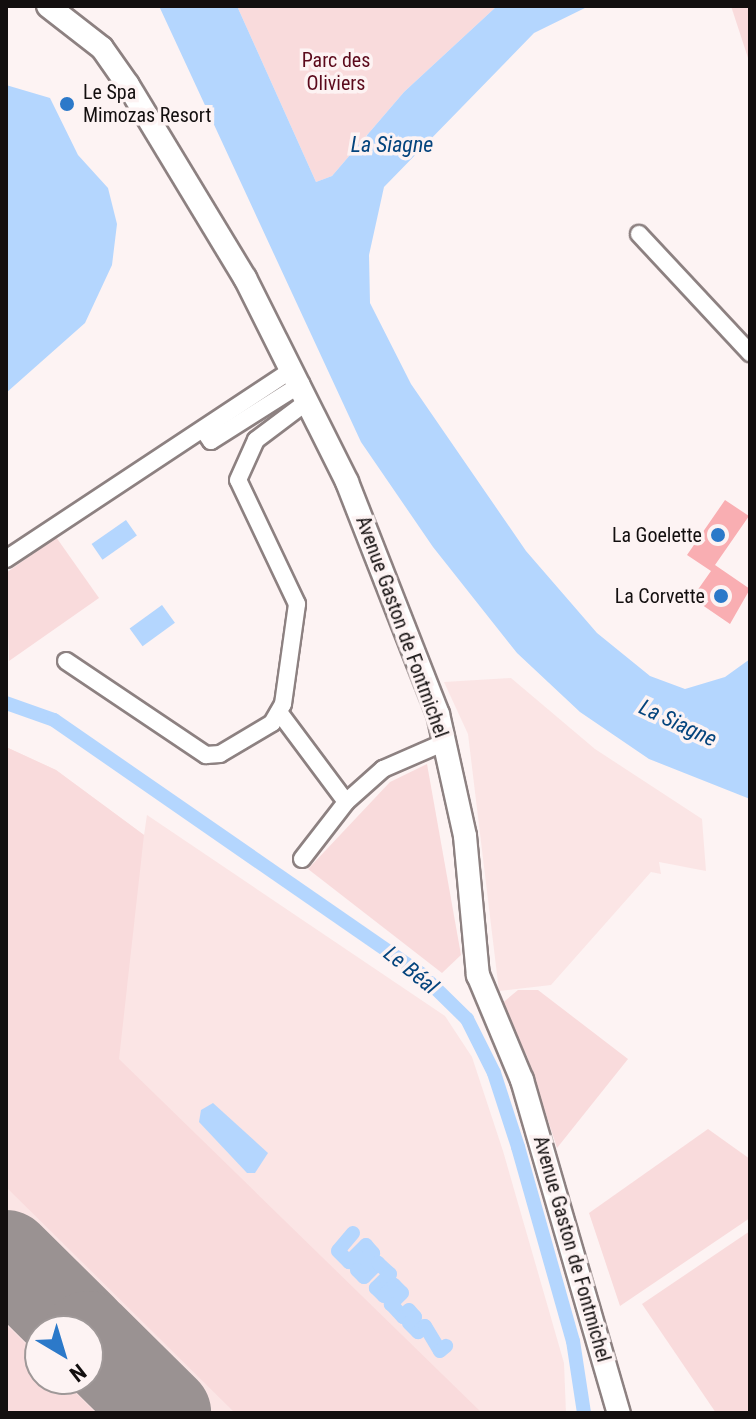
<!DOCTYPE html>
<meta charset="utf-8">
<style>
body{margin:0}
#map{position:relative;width:756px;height:1419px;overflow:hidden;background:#fdf3f3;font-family:"Roboto Condensed",sans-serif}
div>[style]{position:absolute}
.built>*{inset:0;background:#fbe5e5}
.green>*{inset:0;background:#f9dbdc}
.water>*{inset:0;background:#b4d6fe;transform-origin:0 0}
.canal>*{height:14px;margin:-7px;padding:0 7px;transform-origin:7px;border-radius:7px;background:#b4d6fe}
.taxiway>*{height:38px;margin:-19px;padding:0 19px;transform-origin:19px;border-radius:19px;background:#9a9292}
.runway>*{height:94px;margin:-47px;padding:0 47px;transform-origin:47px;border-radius:47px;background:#9a9292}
.building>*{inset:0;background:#f9aeb2}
.roads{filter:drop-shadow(2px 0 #8d8181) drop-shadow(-2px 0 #8d8181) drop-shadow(0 2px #8d8181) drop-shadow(0 -2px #8d8181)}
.street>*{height:16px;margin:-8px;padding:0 8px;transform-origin:8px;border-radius:8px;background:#fff}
.secondary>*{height:22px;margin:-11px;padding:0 11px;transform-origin:11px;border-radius:11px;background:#fff}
.dots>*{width:22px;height:22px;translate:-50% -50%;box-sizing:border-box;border:4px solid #fdf3f3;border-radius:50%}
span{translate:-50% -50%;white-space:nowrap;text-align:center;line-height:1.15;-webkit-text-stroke:7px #fdf3f3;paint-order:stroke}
.park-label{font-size:20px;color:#5b091b}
.poi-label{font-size:20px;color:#130f0f}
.left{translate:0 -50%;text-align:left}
.right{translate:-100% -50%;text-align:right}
.street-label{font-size:20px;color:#130f0f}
.water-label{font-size:22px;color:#04447d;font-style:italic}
.frame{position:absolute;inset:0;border:8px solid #130f0f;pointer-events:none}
.north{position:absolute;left:24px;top:1315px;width:80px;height:80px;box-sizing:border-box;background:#fdf3f3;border:2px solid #9f9898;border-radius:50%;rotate:142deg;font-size:22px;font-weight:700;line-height:32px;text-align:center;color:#130f0f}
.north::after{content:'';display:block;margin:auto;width:28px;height:36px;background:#2c79c9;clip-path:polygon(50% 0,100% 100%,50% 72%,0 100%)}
</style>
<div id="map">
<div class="built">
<div style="clip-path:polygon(511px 678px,595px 749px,702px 819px,706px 871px,659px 862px,661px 874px,651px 872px,551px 985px,499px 991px,468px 734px,444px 682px)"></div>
<div style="clip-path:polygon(evenodd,6px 747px,56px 770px,144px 835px,147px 815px,445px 1016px,472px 1057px,503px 1151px,564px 1363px,566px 1413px,6px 1413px,6px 747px,40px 1331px,88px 1331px,88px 1379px,40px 1379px,40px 1331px)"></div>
</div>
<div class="green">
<div style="clip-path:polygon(237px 6px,497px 6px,404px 92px,332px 176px,316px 182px)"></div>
<div style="clip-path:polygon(731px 6px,750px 6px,750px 64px)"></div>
<div style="clip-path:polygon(56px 537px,99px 598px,9px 661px,6px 573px)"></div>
<div style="clip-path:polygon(6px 747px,56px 770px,144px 835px,119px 1059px,482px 1413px,235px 1413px,6px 1187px)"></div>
<div style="clip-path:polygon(427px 764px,461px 955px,442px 973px,308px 869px,390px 782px)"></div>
<div style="clip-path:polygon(518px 990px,538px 990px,628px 1059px,557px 1148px,527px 1056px,500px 1005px)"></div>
<div style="clip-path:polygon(708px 1129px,750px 1159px,750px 1218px,620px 1306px,589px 1213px)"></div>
<div style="clip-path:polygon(750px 1231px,750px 1413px,716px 1413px,642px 1304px)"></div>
<div style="clip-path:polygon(6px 1324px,40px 1358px,40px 1379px,62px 1379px,96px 1413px,6px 1413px)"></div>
</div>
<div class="water">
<div style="clip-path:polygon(159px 6px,237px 6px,316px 182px,332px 176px,404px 92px,497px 6px,589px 6px,534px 33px,384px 187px,369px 255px,370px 303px,411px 384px,526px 551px,597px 633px,650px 676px,685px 689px,725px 677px,750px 659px,750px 799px,649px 759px,580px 712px,517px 653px,433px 547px,361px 442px)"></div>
<div style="clip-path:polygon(6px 85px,50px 98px,78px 155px,108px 188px,117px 224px,112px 265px,85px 323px,6px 393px)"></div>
<div style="left:126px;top:520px;width:19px;height:42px;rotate:55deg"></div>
<div style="left:162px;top:605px;width:22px;height:40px;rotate:54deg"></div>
<div style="clip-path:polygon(213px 1103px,268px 1153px,255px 1173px,247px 1173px,199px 1122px,201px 1110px)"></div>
</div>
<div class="canal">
<div style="left:6px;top:703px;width:51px;rotate:19.5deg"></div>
<div style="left:54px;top:720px;width:445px;rotate:34.7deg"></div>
<div style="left:420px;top:973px;width:66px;rotate:44.4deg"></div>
<div style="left:467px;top:1019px;width:60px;rotate:63.4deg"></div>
<div style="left:494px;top:1073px;width:78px;rotate:72deg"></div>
<div style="left:518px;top:1147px;width:202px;rotate:74.2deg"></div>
<div style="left:573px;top:1341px;width:73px;rotate:81.3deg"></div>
<div style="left:353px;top:1233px;width:23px;rotate:130deg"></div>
<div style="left:338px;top:1251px;width:16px;rotate:45deg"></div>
<div style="left:349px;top:1262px;width:24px;rotate:-45deg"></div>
<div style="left:366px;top:1245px;width:11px;rotate:49deg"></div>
<div style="left:373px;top:1253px;width:23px;rotate:133deg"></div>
<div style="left:357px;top:1270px;width:10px;rotate:45deg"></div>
<div style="left:364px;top:1277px;width:20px;rotate:-45deg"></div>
<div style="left:378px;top:1263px;width:16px;rotate:43deg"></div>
<div style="left:390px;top:1274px;width:20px;rotate:135deg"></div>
<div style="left:376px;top:1288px;width:11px;rotate:45deg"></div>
<div style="left:384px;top:1296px;width:15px;rotate:-48deg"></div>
<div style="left:394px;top:1285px;width:11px;rotate:45deg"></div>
<div style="left:402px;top:1293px;width:16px;rotate:135deg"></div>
<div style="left:391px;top:1304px;width:18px;rotate:47deg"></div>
<div style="left:403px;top:1317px;width:9px;rotate:-49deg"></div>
<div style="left:409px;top:1310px;width:9px;rotate:49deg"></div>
<div style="left:415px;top:1317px;width:8px;rotate:135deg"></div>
<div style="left:409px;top:1323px;width:13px;rotate:45deg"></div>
<div style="left:418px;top:1332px;width:9px;rotate:-41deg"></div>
<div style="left:425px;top:1326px;width:29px;rotate:59deg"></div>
<div style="left:440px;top:1351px;width:8px;rotate:-40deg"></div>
</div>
<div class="taxiway">
<div style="left:144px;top:1393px;width:24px;rotate:57deg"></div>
</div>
<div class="runway">
<div style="left:6px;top:1257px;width:105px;rotate:44.6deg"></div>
<div style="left:88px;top:1338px;width:107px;rotate:44.6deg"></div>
</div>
<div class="building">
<div style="clip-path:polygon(725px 500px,749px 516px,715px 565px,750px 589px,730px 624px,692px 598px,711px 571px,687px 555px)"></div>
</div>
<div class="roads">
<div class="street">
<div style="left:639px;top:234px;width:163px;rotate:47deg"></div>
<div style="left:204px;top:431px;width:12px;rotate:55deg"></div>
<div style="left:211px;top:441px;width:107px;rotate:-32.3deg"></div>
<div style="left:6px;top:559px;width:344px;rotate:-33.5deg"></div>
<div style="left:66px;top:661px;width:169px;rotate:33.9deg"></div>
<div style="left:206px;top:755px;width:14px;rotate:-4deg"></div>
<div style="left:220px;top:754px;width:61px;rotate:-30.8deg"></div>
<div style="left:272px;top:723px;width:22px;rotate:-60deg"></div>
<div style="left:283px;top:704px;width:101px;rotate:-82deg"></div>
<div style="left:297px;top:604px;width:137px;rotate:-115.4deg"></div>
<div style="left:238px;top:480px;width:44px;rotate:-65.8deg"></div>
<div style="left:256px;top:440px;width:66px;rotate:-37deg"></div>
<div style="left:279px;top:712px;width:112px;rotate:53.3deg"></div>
<div style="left:302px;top:859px;width:72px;rotate:-52.3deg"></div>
<div style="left:346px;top:802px;width:50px;rotate:-41.7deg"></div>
<div style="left:383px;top:769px;width:68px;rotate:-23.5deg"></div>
</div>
<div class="secondary">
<div style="left:48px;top:6px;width:68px;rotate:37.9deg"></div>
<div style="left:102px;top:48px;width:45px;rotate:54.9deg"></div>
<div style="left:128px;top:85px;width:226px;rotate:58.8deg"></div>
<div style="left:245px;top:278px;width:228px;rotate:63.4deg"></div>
<div style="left:347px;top:482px;width:249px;rotate:68.6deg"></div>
<div style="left:438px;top:714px;width:125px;rotate:77.5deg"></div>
<div style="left:465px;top:836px;width:140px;rotate:84.7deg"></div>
<div style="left:478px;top:975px;width:114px;rotate:67.3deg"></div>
<div style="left:522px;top:1080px;width:347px;rotate:73.8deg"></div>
</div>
</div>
<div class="dots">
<div style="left:67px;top:104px;background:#2c79c9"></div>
<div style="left:718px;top:535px;background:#2c79c9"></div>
<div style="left:721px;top:596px;background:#2c79c9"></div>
</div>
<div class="park-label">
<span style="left:336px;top:72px">Parc des<br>Oliviers</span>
</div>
<div class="poi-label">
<span class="left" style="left:83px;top:104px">Le Spa<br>Mimozas Resort</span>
<span class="right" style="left:702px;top:535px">La Goelette</span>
<span class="right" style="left:705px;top:596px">La Corvette</span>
</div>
<div class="street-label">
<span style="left:402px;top:627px;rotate:70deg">Avenue Gaston de Fontmichel</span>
<span style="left:572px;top:1249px;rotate:74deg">Avenue Gaston de Fontmichel</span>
</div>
<div class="water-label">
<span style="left:392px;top:145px">La Siagne</span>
<span style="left:678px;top:723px;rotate:25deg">La Siagne</span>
<span style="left:411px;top:970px;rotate:39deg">Le Béal</span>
</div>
<div class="frame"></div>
<div class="north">N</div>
</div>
